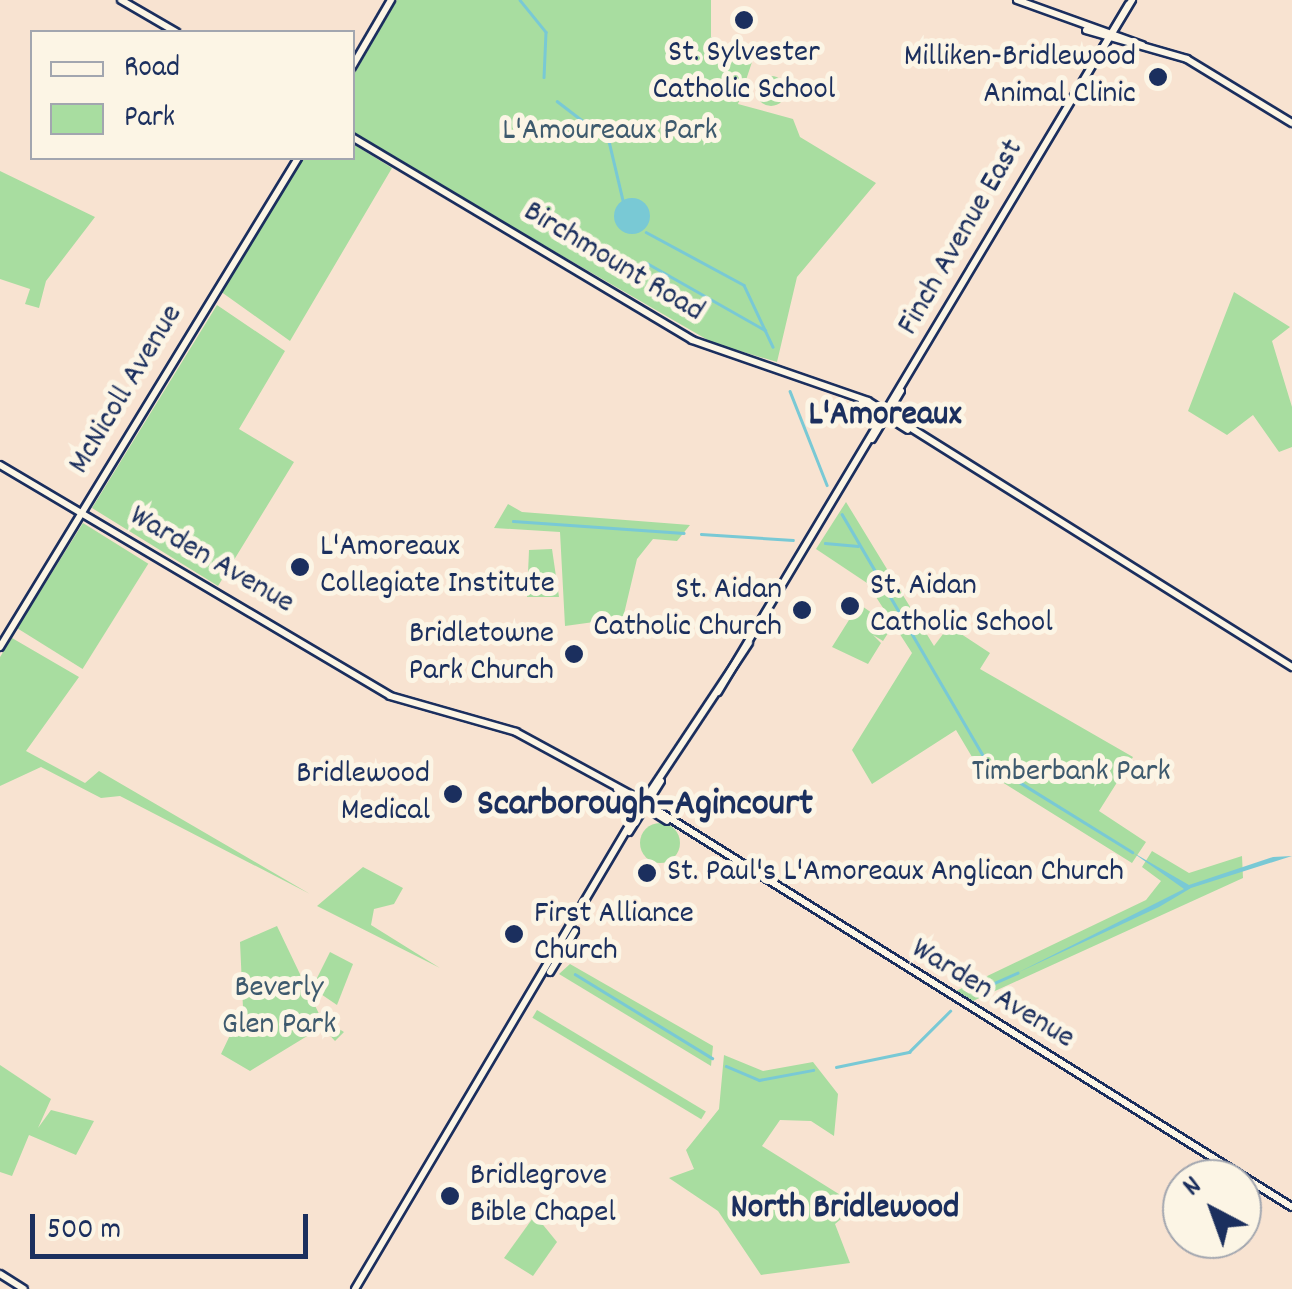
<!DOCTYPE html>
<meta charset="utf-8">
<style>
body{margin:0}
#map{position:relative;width:1292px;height:1289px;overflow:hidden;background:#f8e3d1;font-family:Dekko,sans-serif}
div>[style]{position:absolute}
.green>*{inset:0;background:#a8dda0;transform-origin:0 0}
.round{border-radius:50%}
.water>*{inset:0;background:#79c9d5}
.stream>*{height:2.5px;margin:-1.25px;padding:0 1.25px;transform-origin:1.25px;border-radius:1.25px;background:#79c9d5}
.roads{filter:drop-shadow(2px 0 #1b2f5e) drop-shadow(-2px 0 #1b2f5e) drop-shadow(0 2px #1b2f5e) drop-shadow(0 -2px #1b2f5e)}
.secondary>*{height:6px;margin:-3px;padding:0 3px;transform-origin:3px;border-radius:3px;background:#fcf5e5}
.dots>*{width:28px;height:28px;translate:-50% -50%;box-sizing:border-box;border:5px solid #fcf5e5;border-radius:50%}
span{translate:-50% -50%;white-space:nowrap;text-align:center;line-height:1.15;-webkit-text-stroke:10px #fcf5e5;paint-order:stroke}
.poi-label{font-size:32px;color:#1b2f5e}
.right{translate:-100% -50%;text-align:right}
.left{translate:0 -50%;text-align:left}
.park-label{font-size:32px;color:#3e5a6e}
.street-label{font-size:32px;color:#1b2f5e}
.neighbourhood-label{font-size:35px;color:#1b2f5e;font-weight:700}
.quarter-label{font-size:38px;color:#1b2f5e;font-weight:700}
.legend{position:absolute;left:30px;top:30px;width:325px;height:130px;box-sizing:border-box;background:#fcf5e5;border:2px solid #a2a6af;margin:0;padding:12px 18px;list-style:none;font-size:30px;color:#1b2f5e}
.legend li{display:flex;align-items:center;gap:20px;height:50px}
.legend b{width:50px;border:2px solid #a2a6af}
.north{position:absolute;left:1162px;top:1159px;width:100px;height:100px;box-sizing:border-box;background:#fcf5e5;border:2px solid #a2a6af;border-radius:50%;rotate:319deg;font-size:28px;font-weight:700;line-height:40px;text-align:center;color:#1b2f5e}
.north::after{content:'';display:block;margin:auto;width:35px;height:45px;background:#1b2f5e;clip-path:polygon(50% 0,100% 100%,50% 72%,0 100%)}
.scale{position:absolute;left:30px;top:1214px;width:278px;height:45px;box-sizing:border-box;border:5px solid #1b2f5e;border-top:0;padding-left:12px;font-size:30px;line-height:35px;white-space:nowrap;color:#1b2f5e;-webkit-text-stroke:8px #fcf5e5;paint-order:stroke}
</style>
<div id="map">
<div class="green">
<div style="clip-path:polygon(397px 0,711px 0,711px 37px,752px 62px,738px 104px,793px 119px,800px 137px,876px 183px,797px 277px,777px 362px,713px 343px,353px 135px,353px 76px)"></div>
<div class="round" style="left:756px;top:76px;width:30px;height:30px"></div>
<div style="clip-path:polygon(353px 144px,392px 168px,290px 341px,220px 291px,303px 158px,352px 158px)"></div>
<div style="clip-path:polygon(0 171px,95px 217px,46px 281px,39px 308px,25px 304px,30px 289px,0 279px)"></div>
<div style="clip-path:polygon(1234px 292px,1290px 327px,1272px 341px,1292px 407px,1292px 447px,1279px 452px,1253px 415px,1227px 435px,1188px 411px)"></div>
<div style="clip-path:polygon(217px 305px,285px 351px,239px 429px,294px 462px,218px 586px,92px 508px)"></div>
<div style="clip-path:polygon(846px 502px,934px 646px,949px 626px,990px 653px,980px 669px,1133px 757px,1099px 811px,1146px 842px,1132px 863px,978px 767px,956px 730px,872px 784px,852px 750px,912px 653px,867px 583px,816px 549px)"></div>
<div style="clip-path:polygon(508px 504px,522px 512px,690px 525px,677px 541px,653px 539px,637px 559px,623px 618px,565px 626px,560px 532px,494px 528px)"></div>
<div style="left:83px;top:523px;width:77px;height:124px;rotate:32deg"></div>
<div style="clip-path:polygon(552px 549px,559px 597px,527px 597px,529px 550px)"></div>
<div style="clip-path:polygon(859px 604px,892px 627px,883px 641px,873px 635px,881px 643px,868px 664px,832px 647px)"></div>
<div style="clip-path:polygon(12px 638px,79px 677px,26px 751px,85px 783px,99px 771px,310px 894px,120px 796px,101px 798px,41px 767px,0 786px,0 657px)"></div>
<div class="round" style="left:640px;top:823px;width:40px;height:40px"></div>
<div style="clip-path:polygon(1152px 851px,1189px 873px,1242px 856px,1243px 878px,973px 1001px,956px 991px,1146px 900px,1161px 881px,1142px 867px)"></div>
<div style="clip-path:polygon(363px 867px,403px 888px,394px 904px,374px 909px,371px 925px,440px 968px,317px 906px)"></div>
<div style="clip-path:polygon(277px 926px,321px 1018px,344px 1032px,335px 1041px,322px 1027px,250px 1071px,221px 1054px,243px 1008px,240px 942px)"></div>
<div style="clip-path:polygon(330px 952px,353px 964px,337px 1005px,312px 988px)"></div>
<div style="clip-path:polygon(570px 964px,713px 1046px,711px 1066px,559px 974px)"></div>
<div style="left:537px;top:1010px;width:197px;height:9px;rotate:31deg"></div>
<div style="clip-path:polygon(724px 1055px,763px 1071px,813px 1062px,838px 1094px,834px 1136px,811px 1121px,780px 1120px,762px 1146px,842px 1196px,829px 1208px,841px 1219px,835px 1224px,850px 1263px,761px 1275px,718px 1211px,669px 1178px,694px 1169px,686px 1150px,719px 1109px)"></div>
<div style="clip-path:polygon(0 1065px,51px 1099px,38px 1128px,51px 1110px,94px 1121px,76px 1155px,29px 1135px,12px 1176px,0 1172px)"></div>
<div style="clip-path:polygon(535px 1215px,557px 1242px,533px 1276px,504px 1258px)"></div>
</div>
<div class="water">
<div class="round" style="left:614px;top:198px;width:36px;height:36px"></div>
<div style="clip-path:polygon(1132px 852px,1189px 885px,1273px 857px,1292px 856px,1191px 888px,1159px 907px,1017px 973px,1184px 889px)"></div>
</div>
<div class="stream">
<div style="left:520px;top:0;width:41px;rotate:50.9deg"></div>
<div style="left:546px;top:32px;width:45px;rotate:92.5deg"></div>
<div style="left:557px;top:101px;width:66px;rotate:37.6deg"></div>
<div style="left:609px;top:141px;width:61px;rotate:76.7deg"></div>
<div style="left:646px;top:232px;width:111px;rotate:28.4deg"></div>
<div style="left:744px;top:285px;width:68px;rotate:64.9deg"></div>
<div style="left:647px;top:263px;width:136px;rotate:29.6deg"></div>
<div style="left:790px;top:391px;width:101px;rotate:68.5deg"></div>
<div style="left:842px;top:514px;width:287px;rotate:59.7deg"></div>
<div style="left:987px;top:762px;width:171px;rotate:31.8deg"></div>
<div style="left:513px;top:521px;width:171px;rotate:4deg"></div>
<div style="left:701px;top:534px;width:92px;rotate:3.7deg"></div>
<div style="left:825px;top:543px;width:33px;rotate:5deg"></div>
<div style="left:575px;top:974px;width:161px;rotate:31.5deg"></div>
<div style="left:990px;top:985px;width:30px;rotate:-24deg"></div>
<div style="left:726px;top:1066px;width:36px;rotate:23deg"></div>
<div style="left:759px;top:1080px;width:55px;rotate:-10.5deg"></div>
<div style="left:836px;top:1067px;width:75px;rotate:-11.6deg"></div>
<div style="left:909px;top:1052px;width:58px;rotate:-45deg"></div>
</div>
<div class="roads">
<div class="secondary">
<div style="left:121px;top:0;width:64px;rotate:30.2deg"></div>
<div style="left:1017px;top:0;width:133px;rotate:19.8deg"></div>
<div style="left:1086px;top:30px;width:105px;rotate:16deg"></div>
<div style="left:1187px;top:59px;width:123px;rotate:31.4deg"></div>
<div style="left:1096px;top:60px;width:70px;rotate:-59deg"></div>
<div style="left:352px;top:67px;width:78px;rotate:-59.8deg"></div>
<div style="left:352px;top:137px;width:396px;rotate:30.8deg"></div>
<div style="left:692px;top:340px;width:186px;rotate:19.1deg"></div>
<div style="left:868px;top:401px;width:501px;rotate:32.1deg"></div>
<div style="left:862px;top:401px;width:54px;rotate:32.2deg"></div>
<div style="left:872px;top:439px;width:56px;rotate:-58.9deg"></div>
<div style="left:0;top:465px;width:453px;rotate:30.6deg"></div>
<div style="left:390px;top:696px;width:131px;rotate:15.9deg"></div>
<div style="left:516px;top:732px;width:140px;rotate:28.6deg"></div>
<div style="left:639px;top:799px;width:770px;rotate:32deg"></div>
<div style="left:0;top:647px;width:573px;rotate:-58.64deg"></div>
<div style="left:718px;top:692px;width:801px;rotate:-59.15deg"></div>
<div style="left:617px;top:789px;width:59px;rotate:32.6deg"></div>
<div style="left:629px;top:832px;width:60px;rotate:-57.9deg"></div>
<div style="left:550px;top:972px;width:48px;rotate:-58.6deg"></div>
<div style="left:0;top:1274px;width:28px;rotate:32deg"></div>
<div style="left:355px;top:1289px;width:560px;rotate:-59.4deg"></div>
<div style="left:640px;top:807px;width:197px;rotate:-56.4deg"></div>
</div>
</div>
<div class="dots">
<div style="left:744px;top:20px;background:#1b2f5e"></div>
<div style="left:1158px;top:77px;background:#1b2f5e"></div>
<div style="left:300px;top:567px;background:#1b2f5e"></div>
<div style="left:850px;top:606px;background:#1b2f5e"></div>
<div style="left:802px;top:610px;background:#1b2f5e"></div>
<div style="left:574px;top:654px;background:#1b2f5e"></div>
<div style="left:453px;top:794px;background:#1b2f5e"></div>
<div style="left:647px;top:873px;background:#1b2f5e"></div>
<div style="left:514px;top:934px;background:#1b2f5e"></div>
<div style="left:450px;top:1196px;background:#1b2f5e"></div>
</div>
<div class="poi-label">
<span style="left:744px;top:73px">St. Sylvester<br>Catholic School</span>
<span class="right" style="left:1136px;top:77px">Milliken-Bridlewood<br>Animal Clinic</span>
<span class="left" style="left:320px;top:567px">L'Amoreaux<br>Collegiate Institute</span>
<span class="left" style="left:870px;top:606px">St. Aidan<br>Catholic School</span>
<span class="right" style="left:782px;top:610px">St. Aidan<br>Catholic Church</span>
<span class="right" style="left:554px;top:654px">Bridletowne<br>Park Church</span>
<span class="right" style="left:430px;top:794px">Bridlewood<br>Medical</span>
<span class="left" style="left:667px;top:873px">St. Paul's L'Amoreaux Anglican Church</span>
<span class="left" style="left:534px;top:934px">First Alliance<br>Church</span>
<span class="left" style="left:470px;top:1196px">Bridlegrove<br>Bible Chapel</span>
</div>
<div class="park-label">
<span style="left:610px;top:132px">L'Amoureaux Park</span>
<span style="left:1071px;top:773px">Timberbank Park</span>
<span style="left:279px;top:1008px">Beverly<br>Glen Park</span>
</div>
<div class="street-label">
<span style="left:962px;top:238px;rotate:-60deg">Finch Avenue East</span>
<span style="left:613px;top:263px;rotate:31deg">Birchmount Road</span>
<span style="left:127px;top:390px;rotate:-59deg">McNicoll Avenue</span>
<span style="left:211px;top:561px;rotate:30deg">Warden Avenue</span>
<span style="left:992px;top:995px;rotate:31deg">Warden Avenue</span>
</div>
<div class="neighbourhood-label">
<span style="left:885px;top:416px">L'Amoreaux</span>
<span style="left:845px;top:1209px">North Bridlewood</span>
</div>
<div class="quarter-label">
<span style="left:645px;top:806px">Scarborough–Agincourt</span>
</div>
<ul class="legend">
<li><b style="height:12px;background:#fcf5e5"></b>Road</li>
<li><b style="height:28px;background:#a8dda0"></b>Park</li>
</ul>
<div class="north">N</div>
<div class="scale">500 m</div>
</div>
